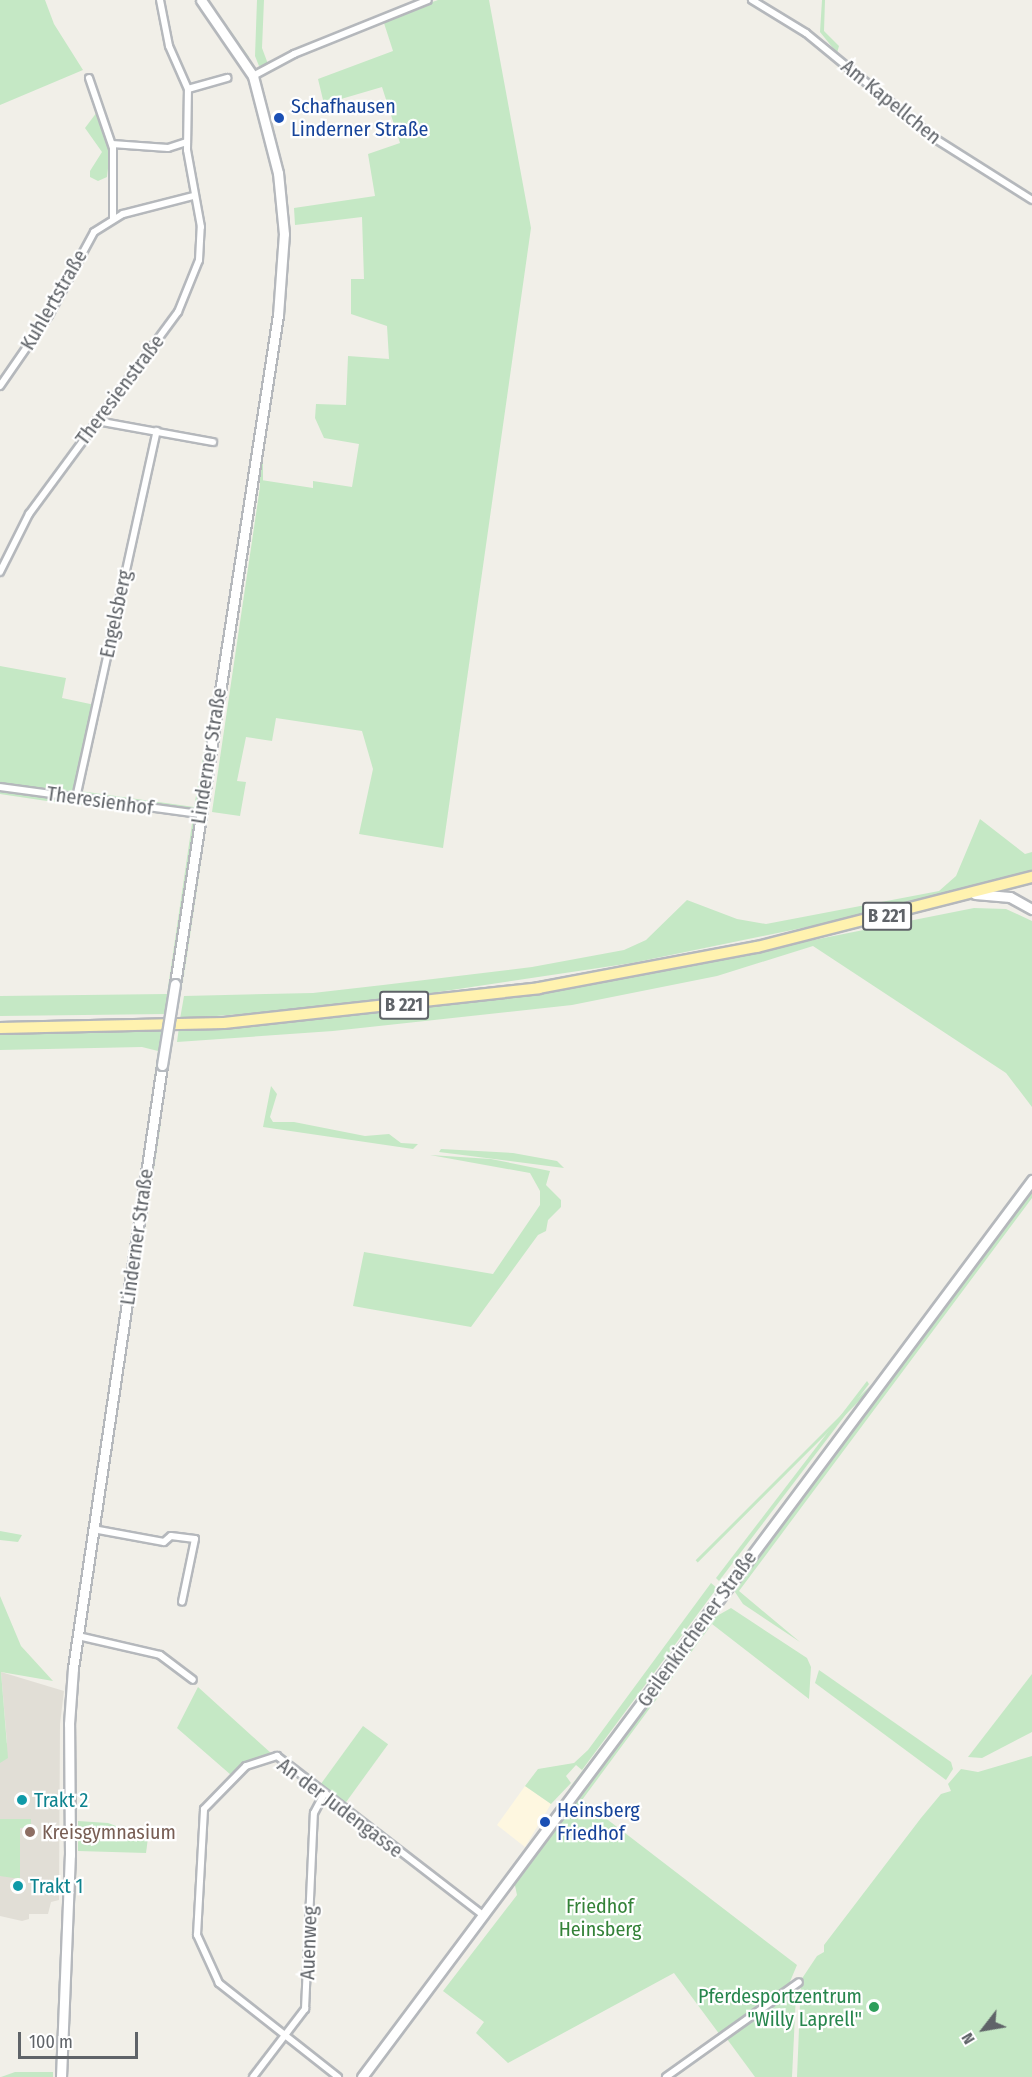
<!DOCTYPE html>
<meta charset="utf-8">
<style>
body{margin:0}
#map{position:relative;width:1032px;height:2077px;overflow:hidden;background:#f1efe8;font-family:"Fira Sans Condensed",sans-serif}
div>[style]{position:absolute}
.commercial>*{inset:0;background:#fef7e0}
.education>*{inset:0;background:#e1ded6}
.green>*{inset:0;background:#c5e8c5;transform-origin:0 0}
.roads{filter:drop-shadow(2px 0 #b5b8bc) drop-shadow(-2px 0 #b5b8bc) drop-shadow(0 2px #b5b8bc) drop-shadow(0 -2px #b5b8bc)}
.street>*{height:6px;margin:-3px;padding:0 3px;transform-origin:3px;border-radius:3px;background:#fff}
.secondary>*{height:9px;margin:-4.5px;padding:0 4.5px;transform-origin:4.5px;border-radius:4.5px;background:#fff}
.primary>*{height:10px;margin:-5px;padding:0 5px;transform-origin:5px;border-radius:5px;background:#fff2af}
.bridges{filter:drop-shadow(2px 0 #b6babf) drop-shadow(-2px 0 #b6babf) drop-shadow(0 2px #b6babf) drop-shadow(0 -2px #b6babf)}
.secondary-bridge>*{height:9px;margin:-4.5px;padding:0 4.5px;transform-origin:4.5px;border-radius:4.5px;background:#fff}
.dots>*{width:16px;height:16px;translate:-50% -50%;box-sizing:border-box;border:3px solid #fff;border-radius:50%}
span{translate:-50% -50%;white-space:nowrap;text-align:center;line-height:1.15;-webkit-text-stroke:4.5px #fff;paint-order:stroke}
.shield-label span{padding:2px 4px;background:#fff;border:2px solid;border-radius:4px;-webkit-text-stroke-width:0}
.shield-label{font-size:18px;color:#5f6368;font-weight:700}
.street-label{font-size:20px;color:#5f6368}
.transit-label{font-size:20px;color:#164399}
.left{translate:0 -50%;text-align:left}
.culture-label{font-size:20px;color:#0d838f}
.education-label{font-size:20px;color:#785e54}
.park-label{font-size:20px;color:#348238}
.leisure-label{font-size:20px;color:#27864d}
.right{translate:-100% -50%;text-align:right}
.north{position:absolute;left:954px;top:1999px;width:60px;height:60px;-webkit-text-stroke:4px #fff;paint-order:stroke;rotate:239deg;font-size:16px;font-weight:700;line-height:24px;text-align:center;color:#5f6368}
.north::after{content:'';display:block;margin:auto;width:21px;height:27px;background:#5f6368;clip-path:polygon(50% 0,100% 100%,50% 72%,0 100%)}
.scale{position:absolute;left:18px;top:2032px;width:120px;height:27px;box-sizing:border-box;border:3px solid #5f6368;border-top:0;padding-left:8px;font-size:18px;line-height:21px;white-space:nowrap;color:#5f6368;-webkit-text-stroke:4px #fff;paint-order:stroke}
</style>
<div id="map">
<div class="commercial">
<div style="clip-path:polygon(525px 1786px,551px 1804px,525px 1847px,497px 1825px)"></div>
</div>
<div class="education">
<div style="clip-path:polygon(1px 1672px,64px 1691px,60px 1724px,59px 1900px,51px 1902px,48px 1914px,29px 1914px,29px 1919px,22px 1921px,0 1916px,0 1744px,7px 1743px)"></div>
</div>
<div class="green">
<div style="clip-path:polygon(0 0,45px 0,54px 24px,83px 70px,0 105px)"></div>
<div style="clip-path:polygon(205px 0,209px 0,249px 57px,247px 58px)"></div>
<div style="clip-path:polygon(257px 0,264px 0,262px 48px,268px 64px,259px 66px,255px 56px)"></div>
<div style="clip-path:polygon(438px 0,489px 0,531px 228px,443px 848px,359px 834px,373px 769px,362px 731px,276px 718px,272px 741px,246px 737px,237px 781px,246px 782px,240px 816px,212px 812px,261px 480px,313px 488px,313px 481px,352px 487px,359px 444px,324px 438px,315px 418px,316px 404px,346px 405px,348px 356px,389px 359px,387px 326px,351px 314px,351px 279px,364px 279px,362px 217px,295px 225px,294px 208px,375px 196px,368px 154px,400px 143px,382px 87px,324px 104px,318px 79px,393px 51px,383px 20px)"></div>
<div style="clip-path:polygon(822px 0,825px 0,824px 31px,839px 46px,837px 53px,820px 32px)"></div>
<div style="clip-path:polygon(97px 112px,110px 152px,107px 177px,98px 181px,90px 177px,90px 171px,102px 152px,85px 128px)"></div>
<div style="left:260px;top:450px;width:3px;height:200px"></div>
<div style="clip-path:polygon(222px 651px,200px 806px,194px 808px,82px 795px,80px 791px,194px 807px)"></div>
<div style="clip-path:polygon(230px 652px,232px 653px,209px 808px,207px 805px)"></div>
<div style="clip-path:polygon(0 666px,66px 678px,62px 698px,95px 705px,75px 795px,0 783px)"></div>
<div style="clip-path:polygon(0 790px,54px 798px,127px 809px,60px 803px,0 794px)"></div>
<div style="clip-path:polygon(193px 817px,196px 823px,167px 1014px,0 1016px,0 996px,167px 994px)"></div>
<div style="clip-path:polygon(980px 819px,1025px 854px,1032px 852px,1032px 870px,880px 912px,632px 963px,351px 1005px,180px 1019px,184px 996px,313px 993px,383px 985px,532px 967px,624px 950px,646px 940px,687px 900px,737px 919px,766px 924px,939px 891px,956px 876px)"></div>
<div style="clip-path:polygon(206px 820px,200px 869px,182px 989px,204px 821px)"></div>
<div style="clip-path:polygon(974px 908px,1006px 909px,1032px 921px,1032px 1107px,1006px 1073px,813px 946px,717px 976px,572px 1005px,333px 1031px,177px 1042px,179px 1027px,278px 1024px,552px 992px)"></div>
<div style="clip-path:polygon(165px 1028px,128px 1282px,125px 1281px,158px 1051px,142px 1047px,0 1050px,0 1030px)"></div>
<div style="clip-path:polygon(271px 1086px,277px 1094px,270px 1117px,273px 1122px,294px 1122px,365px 1136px,389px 1134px,401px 1143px,418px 1144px,413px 1149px,263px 1127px)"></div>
<div style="clip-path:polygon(158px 1123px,161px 1123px,130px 1327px,129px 1326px)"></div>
<div style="clip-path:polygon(441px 1149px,513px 1153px,557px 1161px,564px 1168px,439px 1152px)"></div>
<div style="clip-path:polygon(430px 1155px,491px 1159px,550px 1171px,546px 1185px,561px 1200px,561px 1207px,548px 1220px,546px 1231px,538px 1235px,471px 1327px,353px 1306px,364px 1252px,493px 1274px,540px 1205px,540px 1191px,530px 1173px)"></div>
<div style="clip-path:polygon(1032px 1174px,876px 1383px,874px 1382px,1005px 1207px)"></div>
<div style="clip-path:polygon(1032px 1184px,1032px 1198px,739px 1591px,800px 1642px,743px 1604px,735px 1592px,737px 1584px)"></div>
<div style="clip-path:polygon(867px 1381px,869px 1384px,719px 1581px,716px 1578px)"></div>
<div style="left:871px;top:1385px;width:3px;height:248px;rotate:45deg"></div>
<div style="clip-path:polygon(0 1531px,22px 1535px,18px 1542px,0 1540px)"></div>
<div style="clip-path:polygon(711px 1583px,717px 1588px,582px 1770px,576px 1765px,566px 1776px,571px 1783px,551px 1804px,525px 1786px,538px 1769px,574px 1763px,588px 1750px)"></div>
<div style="clip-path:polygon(719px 1592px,601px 1751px,572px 1788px,570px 1787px)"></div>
<div style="clip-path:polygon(0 1596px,21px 1646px,53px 1681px,1px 1672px,8px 1758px,0 1763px)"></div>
<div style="clip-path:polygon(731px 1608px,807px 1658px,811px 1667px,809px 1699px,712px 1624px,582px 1800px,797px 1965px,789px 1984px,720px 2035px,674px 1973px,508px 2063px,476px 2033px,484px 2022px,443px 1991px,517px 1895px,514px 1881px,577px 1797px,693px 1643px,715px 1617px)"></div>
<div style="clip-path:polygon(819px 1670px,951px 1762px,953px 1769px,946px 1780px,815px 1683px)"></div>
<div style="clip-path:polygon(1032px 1674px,1032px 1732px,982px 1758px,968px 1757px)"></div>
<div style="clip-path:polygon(198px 1687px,252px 1736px,272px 1754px,243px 1763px,231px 1775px,177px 1728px)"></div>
<div style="left:363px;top:1726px;width:31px;height:75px;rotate:36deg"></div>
<div style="clip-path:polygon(1032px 1756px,1032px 2077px,797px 2077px,801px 1980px,817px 1956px,824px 1952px,824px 1945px,921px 1818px,941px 1794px,951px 1791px,948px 1784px,961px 1769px,978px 1772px)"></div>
<div style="clip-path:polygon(0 1819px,31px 1819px,31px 1827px,20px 1828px,20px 1879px,0 1876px)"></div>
<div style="clip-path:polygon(78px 1821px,108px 1823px,148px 1838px,146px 1853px,78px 1851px)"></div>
<div style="clip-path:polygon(790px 1989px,795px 1989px,796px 1994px,792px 2077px,755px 2077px,727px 2039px)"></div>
<div style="clip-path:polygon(15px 2072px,53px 2072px,53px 2077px,1px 2077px)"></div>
</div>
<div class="roads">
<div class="street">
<div style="left:160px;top:0;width:47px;rotate:78.9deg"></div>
<div style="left:169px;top:46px;width:47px;rotate:66.2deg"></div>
<div style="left:752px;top:0;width:63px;rotate:31.4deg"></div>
<div style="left:806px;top:33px;width:166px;rotate:39.4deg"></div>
<div style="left:934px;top:138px;width:116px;rotate:32.3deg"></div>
<div style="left:253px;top:76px;width:47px;rotate:-28.2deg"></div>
<div style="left:294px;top:54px;width:144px;rotate:-21.9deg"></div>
<div style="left:89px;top:78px;width:74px;rotate:71.1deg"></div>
<div style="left:113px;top:148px;width:71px;rotate:90deg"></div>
<div style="left:112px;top:144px;width:56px;rotate:4.1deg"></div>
<div style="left:168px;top:148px;width:20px;rotate:-18deg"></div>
<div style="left:0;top:386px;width:86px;rotate:-55.4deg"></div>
<div style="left:49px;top:315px;width:94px;rotate:-61.5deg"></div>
<div style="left:94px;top:232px;width:34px;rotate:-32deg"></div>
<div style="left:123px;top:214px;width:72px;rotate:-14.4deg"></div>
<div style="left:97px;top:421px;width:118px;rotate:10.3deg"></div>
<div style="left:0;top:572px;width:65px;rotate:-63.4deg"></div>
<div style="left:29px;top:514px;width:251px;rotate:-53.6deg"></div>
<div style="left:178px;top:312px;width:56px;rotate:-68deg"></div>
<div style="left:199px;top:260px;width:33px;rotate:-87deg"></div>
<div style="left:201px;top:227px;width:78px;rotate:-100.3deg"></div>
<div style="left:187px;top:150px;width:61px;rotate:-89.1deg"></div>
<div style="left:188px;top:89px;width:41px;rotate:-15.8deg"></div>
<div style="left:0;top:787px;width:202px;rotate:7.7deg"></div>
<div style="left:76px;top:798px;width:376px;rotate:-77.6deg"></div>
<div style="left:93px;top:1529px;width:72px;rotate:10.4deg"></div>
<div style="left:164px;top:1542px;width:9px;rotate:-41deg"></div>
<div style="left:171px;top:1536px;width:24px;rotate:7deg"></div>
<div style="left:195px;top:1539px;width:64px;rotate:101.7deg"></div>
<div style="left:78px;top:1636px;width:84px;rotate:13deg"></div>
<div style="left:160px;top:1655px;width:41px;rotate:37.1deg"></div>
<div style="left:253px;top:2077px;width:86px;rotate:-52.6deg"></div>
<div style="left:305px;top:2009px;width:196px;rotate:-87.4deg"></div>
<div style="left:314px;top:1813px;width:21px;rotate:-62deg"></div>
<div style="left:338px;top:2077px;width:152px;rotate:-141.7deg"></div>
<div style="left:219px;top:1983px;width:53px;rotate:-114.6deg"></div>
<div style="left:197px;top:1935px;width:126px;rotate:-86.8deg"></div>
<div style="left:204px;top:1809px;width:60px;rotate:-45.7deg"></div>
<div style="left:246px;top:1766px;width:33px;rotate:-18deg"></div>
<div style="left:277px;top:1756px;width:260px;rotate:37.7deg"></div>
<div style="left:666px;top:2077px;width:163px;rotate:-35.5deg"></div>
</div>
<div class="secondary">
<div style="left:975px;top:894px;width:35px;rotate:5deg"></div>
<div style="left:1010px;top:897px;width:25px;rotate:29deg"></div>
<div style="left:175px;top:984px;width:677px;rotate:-81.25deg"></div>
<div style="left:278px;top:315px;width:81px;rotate:-85.8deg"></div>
<div style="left:284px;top:234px;width:61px;rotate:-95.6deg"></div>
<div style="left:278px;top:173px;width:100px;rotate:-104.5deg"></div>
<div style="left:253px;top:76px;width:92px;rotate:-124.4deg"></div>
<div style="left:61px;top:2077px;width:222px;rotate:-87.7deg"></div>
<div style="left:70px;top:1855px;width:131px;rotate:-90.4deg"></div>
<div style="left:69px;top:1724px;width:56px;rotate:-85.9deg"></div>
<div style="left:73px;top:1668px;width:610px;rotate:-81.6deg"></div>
<div style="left:362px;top:2077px;width:1120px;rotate:-53.24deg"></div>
</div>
<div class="primary">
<div style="left:0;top:1028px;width:224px;rotate:-1.3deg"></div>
<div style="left:224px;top:1023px;width:317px;rotate:-6.3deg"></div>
<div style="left:539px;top:988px;width:222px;rotate:-10.7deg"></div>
<div style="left:757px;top:947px;width:284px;rotate:-14.3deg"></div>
</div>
</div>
<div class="bridges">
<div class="secondary-bridge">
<div style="left:162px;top:1065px;width:82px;rotate:-80.9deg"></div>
</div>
</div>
<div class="dots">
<div style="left:279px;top:118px;background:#1a4fb4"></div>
<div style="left:22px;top:1800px;background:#0f9aa8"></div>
<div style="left:545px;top:1822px;background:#1a4fb4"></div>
<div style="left:30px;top:1832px;background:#8d6e63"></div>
<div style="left:18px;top:1886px;background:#0f9aa8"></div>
<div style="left:874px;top:2007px;background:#2e9e5b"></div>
</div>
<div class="shield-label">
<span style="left:887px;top:916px">B 221</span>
<span style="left:404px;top:1005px">B 221</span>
</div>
<div class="street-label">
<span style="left:891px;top:102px;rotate:39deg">Am Kapellchen</span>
<span style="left:54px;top:300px;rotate:-60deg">Kuhlertstraße</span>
<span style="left:120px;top:390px;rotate:-53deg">Theresienstraße</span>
<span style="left:116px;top:614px;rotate:-78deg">Engelsberg</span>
<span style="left:209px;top:756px;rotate:-81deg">Linderner Straße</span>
<span style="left:100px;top:801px;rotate:8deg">Theresienhof</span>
<span style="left:137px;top:1237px;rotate:-82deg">Linderner Straße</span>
<span style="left:697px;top:1629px;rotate:-54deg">Geilenkirchener Straße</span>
<span style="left:340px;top:1808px;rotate:37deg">An der Judengasse</span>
<span style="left:309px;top:1943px;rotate:-88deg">Auenweg</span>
</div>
<div class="transit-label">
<span class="left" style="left:291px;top:118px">Schafhausen<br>Linderner Straße</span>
<span class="left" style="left:557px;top:1822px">Heinsberg<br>Friedhof</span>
</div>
<div class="culture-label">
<span class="left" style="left:34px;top:1800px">Trakt 2</span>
<span class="left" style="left:30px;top:1886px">Trakt 1</span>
</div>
<div class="education-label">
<span class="left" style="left:42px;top:1832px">Kreisgymnasium</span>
</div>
<div class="park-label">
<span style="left:600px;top:1918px">Friedhof<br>Heinsberg</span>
</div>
<div class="leisure-label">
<span class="right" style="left:862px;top:2008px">Pferdesportzentrum<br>"Willy Laprell"</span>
</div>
<div class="north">N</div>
<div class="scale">100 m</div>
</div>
